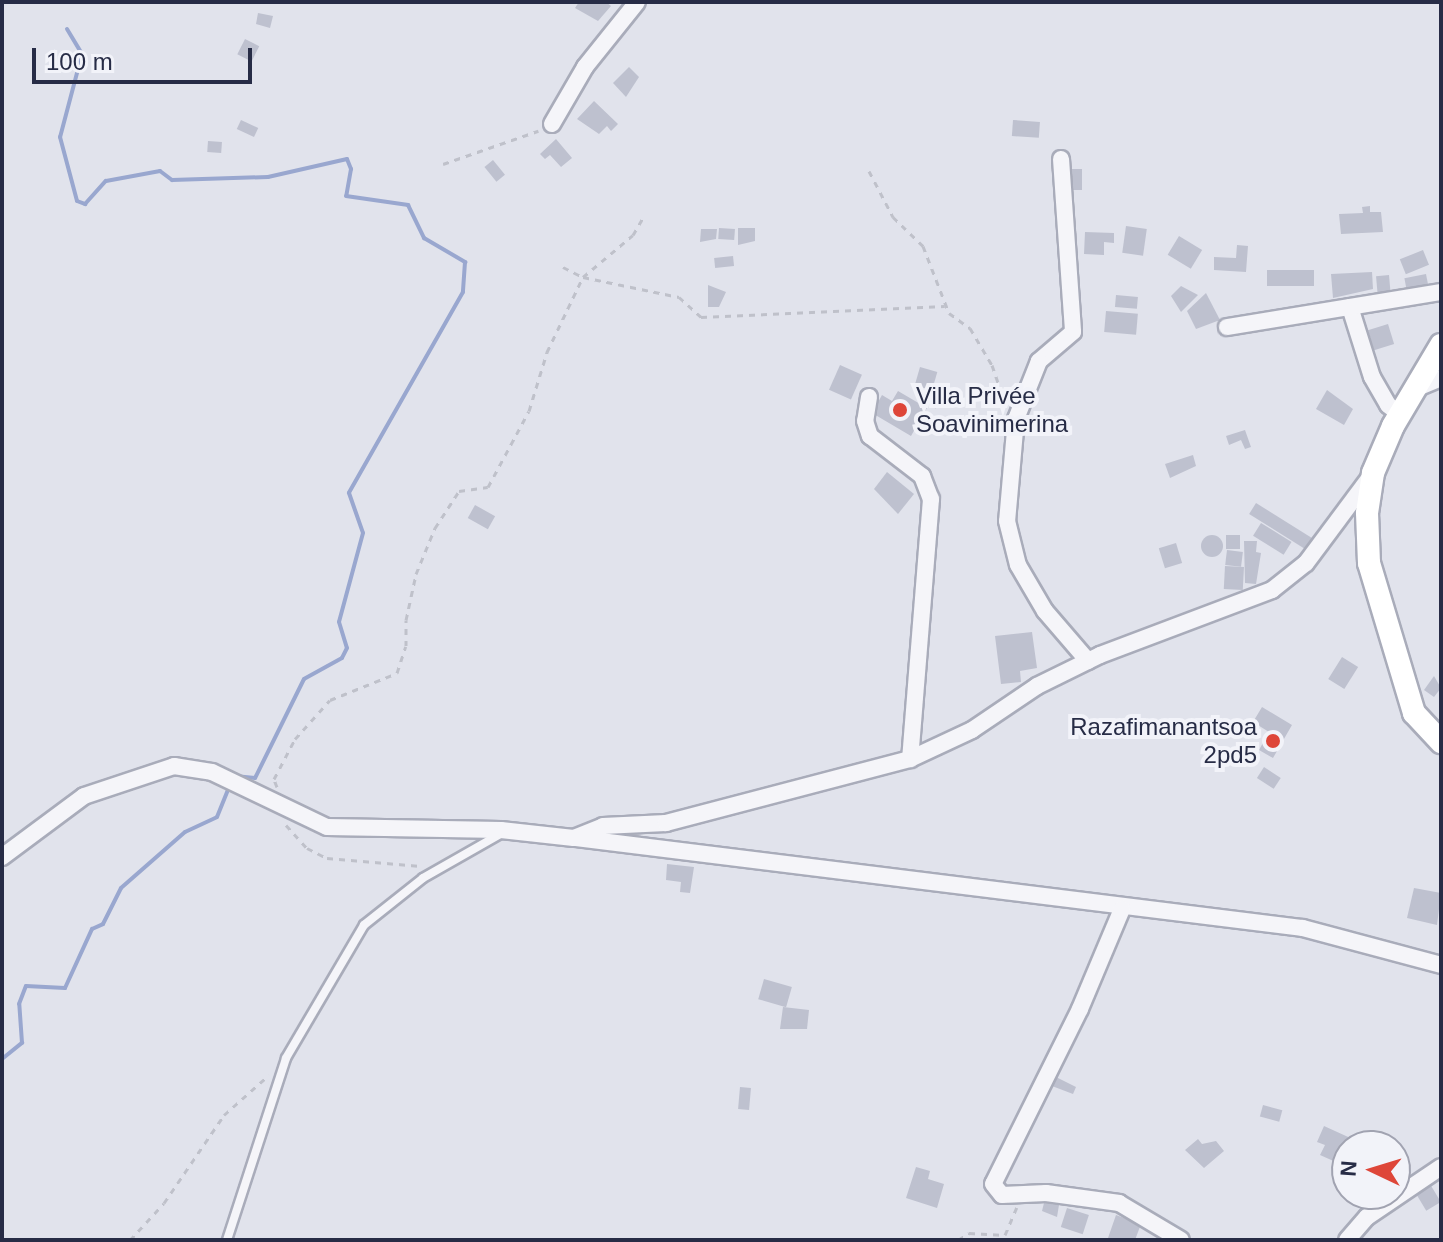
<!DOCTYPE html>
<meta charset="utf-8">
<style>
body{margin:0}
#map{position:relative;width:1443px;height:1242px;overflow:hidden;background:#e1e3ec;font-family:Helvetica,sans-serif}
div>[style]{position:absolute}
.stream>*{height:4px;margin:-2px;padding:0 2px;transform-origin:2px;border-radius:2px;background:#99a7cf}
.building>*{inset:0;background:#bec1cf;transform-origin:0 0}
.round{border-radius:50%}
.path>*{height:3px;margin-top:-1.5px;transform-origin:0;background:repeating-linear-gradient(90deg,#bfc1ca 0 6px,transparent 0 12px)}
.roads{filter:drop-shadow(2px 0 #a9acba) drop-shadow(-2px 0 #a9acba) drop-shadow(0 2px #a9acba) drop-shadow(0 -2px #a9acba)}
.service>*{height:8px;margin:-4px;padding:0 4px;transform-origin:4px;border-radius:4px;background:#f5f5f9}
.minor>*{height:16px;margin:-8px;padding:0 8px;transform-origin:8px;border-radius:8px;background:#f5f5f9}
.secondary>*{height:22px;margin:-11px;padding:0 11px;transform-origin:11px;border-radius:11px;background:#fff}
.dots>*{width:22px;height:22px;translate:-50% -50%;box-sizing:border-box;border:4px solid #f2f3f9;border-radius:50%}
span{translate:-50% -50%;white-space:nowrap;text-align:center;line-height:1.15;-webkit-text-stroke:8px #f2f3f9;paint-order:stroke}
.poi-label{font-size:24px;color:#272c46}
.left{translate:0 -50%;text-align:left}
.right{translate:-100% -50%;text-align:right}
.frame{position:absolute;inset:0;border:4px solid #272c46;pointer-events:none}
.north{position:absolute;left:1331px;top:1130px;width:80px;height:80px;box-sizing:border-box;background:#f2f3f9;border:2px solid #a1a3b1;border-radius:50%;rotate:274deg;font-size:22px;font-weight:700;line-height:32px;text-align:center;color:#272c46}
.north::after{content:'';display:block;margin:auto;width:28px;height:36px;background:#de4639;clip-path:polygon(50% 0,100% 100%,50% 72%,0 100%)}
.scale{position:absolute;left:32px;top:48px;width:220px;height:36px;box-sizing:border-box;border:4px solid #272c46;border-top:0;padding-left:10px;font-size:24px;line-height:28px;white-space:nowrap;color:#272c46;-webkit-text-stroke:6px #f2f3f9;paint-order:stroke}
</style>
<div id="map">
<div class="stream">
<div style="left:67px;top:29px;width:29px;rotate:59deg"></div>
<div style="left:82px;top:54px;width:86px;rotate:104.8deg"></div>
<div style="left:60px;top:137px;width:66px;rotate:75.1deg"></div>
<div style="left:77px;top:201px;width:9px;rotate:21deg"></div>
<div style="left:85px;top:204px;width:31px;rotate:-48deg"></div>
<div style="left:106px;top:181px;width:55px;rotate:-10.5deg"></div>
<div style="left:160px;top:171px;width:15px;rotate:37deg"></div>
<div style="left:172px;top:180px;width:96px;rotate:-1.8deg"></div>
<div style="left:268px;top:177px;width:81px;rotate:-12.8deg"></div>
<div style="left:347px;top:159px;width:11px;rotate:68deg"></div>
<div style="left:351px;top:169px;width:27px;rotate:100deg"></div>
<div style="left:346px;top:196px;width:63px;rotate:8.3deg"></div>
<div style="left:408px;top:205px;width:37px;rotate:64deg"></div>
<div style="left:424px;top:238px;width:48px;rotate:30.3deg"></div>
<div style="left:465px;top:262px;width:30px;rotate:94deg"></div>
<div style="left:463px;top:292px;width:231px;rotate:119.6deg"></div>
<div style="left:349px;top:493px;width:42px;rotate:70.7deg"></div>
<div style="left:363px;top:533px;width:92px;rotate:105.1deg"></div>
<div style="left:339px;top:622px;width:27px;rotate:73deg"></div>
<div style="left:347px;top:648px;width:11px;rotate:117deg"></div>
<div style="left:342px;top:658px;width:43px;rotate:151.1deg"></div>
<div style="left:304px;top:679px;width:110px;rotate:116.3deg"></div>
<div style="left:255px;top:778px;width:18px;rotate:-174deg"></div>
<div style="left:2px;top:1059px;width:26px;rotate:-39deg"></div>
<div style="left:22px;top:1043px;width:39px;rotate:-94deg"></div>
<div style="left:19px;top:1004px;width:19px;rotate:-69deg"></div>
<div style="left:26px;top:986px;width:39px;rotate:3deg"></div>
<div style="left:65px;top:988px;width:65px;rotate:-65.4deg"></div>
<div style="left:92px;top:929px;width:12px;rotate:-24deg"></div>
<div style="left:103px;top:924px;width:40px;rotate:-63.4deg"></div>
<div style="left:121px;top:888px;width:85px;rotate:-41.2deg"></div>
<div style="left:185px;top:832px;width:35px;rotate:-25deg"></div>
<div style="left:217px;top:817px;width:31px;rotate:-68deg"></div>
</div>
<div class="building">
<div style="clip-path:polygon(579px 2px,606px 2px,611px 6px,598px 21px,575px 8px)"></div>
<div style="clip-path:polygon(258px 13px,273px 16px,270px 28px,256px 24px)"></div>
<div style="left:245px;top:39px;width:16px;height:17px;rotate:27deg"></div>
<div style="clip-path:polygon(629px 67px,639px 77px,626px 97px,613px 83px)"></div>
<div style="clip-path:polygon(594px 101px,618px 124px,611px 131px,607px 126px,599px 134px,577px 119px)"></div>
<div style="left:241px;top:120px;width:19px;height:10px;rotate:25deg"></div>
<div style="left:1013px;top:120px;width:27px;height:16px;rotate:4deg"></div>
<div style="clip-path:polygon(556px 139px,572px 158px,561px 167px,550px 155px,545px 159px,540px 154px)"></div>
<div style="left:208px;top:141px;width:14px;height:11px;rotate:4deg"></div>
<div style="left:493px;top:160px;width:19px;height:11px;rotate:51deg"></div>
<div style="left:1070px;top:169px;width:12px;height:21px"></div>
<div style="clip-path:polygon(1370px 206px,1370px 212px,1381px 212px,1383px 232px,1341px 234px,1339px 214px,1363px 213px,1362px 207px)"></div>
<div style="left:1126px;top:226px;width:21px;height:27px;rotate:8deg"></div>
<div style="left:719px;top:228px;width:16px;height:11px;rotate:4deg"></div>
<div style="clip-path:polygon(738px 228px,755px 228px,755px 241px,738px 245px)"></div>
<div style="clip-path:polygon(701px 229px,717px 229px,716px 239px,700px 242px)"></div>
<div style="clip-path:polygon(1085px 232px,1114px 233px,1114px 243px,1104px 242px,1104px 255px,1084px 254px)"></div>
<div style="left:1179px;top:236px;width:27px;height:22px;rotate:31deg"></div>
<div style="clip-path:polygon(1237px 245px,1248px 246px,1246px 272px,1214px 270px,1214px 257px,1236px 258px)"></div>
<div style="left:1423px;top:250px;width:16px;height:25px;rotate:68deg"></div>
<div style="left:733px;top:256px;width:10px;height:19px;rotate:84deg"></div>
<div style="left:1314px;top:270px;width:16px;height:47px;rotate:90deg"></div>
<div style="clip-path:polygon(1372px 272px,1373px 289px,1333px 298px,1331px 274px)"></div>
<div style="left:1426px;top:274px;width:15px;height:22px;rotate:79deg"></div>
<div style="left:1389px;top:275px;width:22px;height:13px;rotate:85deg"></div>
<div style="clip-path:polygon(708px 285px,726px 292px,719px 307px,708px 307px)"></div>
<div style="clip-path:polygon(1181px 286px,1198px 295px,1181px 312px,1171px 296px)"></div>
<div style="clip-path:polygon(1206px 293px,1220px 320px,1196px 329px,1187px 311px)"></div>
<div style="left:1116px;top:295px;width:22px;height:12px;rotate:5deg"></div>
<div style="left:1106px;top:311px;width:32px;height:21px;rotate:5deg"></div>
<div style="left:1388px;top:324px;width:21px;height:21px;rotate:73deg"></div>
<div style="left:840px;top:365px;width:24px;height:27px;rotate:24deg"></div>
<div style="left:920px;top:367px;width:18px;height:19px;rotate:16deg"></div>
<div style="clip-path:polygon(1327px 390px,1353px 409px,1344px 425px,1316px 409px)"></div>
<div style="clip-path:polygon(898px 391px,927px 408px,911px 436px,872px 413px,882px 395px,892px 401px)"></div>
<div style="left:930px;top:391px;width:13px;height:13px;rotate:27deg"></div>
<div style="clip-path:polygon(1245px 430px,1251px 447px,1245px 449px,1241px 440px,1229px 445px,1226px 436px)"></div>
<div style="clip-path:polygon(1193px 455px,1196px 466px,1170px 478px,1165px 464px)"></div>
<div style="clip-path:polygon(887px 472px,914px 494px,898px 514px,874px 489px)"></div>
<div style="left:1256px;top:503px;width:73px;height:13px;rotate:32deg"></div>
<div style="left:475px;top:505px;width:23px;height:15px;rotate:29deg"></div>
<div style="left:1261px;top:523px;width:36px;height:15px;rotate:32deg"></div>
<div style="left:1226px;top:535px;width:14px;height:14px"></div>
<div class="round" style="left:1201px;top:535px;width:22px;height:22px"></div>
<div style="clip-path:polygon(1244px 541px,1257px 541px,1256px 552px,1261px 553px,1256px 584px,1245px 583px)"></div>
<div style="left:1176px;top:543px;width:21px;height:18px;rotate:73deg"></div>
<div style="left:1227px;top:550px;width:16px;height:15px;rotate:7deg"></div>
<div style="left:1225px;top:566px;width:19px;height:23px;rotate:3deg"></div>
<div style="clip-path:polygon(1032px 632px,1037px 668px,1020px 671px,1021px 682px,1001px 684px,995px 636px)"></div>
<div style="left:1342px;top:657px;width:19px;height:26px;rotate:32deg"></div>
<div style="clip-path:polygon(1434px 676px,1441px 688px,1434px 697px,1424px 690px)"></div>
<div style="clip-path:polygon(1262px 707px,1292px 725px,1273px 758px,1259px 750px,1269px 732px,1253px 722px)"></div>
<div style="left:1264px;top:767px;width:20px;height:13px;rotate:33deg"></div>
<div style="clip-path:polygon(667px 864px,694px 867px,690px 893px,680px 892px,681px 882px,666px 880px)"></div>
<div style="clip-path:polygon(1414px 888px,1441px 893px,1437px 925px,1407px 918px)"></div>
<div style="left:764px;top:979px;width:29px;height:21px;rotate:16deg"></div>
<div style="clip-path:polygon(783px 1007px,809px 1010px,807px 1029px,780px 1029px)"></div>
<div style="clip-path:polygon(1056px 1077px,1076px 1087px,1073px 1094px,1052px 1086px)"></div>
<div style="left:740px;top:1087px;width:11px;height:22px;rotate:5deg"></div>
<div style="left:1263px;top:1105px;width:20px;height:12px;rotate:15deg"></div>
<div style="clip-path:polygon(1324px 1126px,1368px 1146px,1347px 1146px,1347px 1167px,1320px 1155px,1325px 1145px,1317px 1142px)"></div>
<div style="clip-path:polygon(1198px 1139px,1202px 1144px,1216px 1141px,1224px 1151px,1204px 1168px,1185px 1150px)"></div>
<div style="clip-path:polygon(916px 1167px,930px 1171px,928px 1179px,944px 1184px,937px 1208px,906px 1198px)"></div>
<div style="left:1430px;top:1184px;width:21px;height:17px;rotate:59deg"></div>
<div style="clip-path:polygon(1044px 1203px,1059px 1205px,1057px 1217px,1042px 1211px)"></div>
<div style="left:1067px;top:1208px;width:23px;height:20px;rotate:18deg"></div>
<div style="clip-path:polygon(1116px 1215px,1141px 1224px,1135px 1240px,1108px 1238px)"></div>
</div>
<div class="path">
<div style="left:443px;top:164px;width:101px;rotate:-19.2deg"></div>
<div style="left:869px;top:171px;width:52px;rotate:62.4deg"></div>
<div style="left:893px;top:217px;width:42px;rotate:44deg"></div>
<div style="left:923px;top:246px;width:72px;rotate:68.8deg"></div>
<div style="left:949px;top:313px;width:26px;rotate:36deg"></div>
<div style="left:970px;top:328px;width:43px;rotate:59.3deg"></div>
<div style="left:992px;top:365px;width:40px;rotate:71.1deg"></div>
<div style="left:563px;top:267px;width:22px;rotate:27deg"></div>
<div style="left:583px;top:277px;width:98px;rotate:11.8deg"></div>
<div style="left:679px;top:297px;width:30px;rotate:42deg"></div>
<div style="left:701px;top:317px;width:244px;rotate:-2.6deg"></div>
<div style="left:277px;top:787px;width:9px;rotate:-111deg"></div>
<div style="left:274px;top:779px;width:45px;rotate:-62.3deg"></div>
<div style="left:295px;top:739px;width:52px;rotate:-48.1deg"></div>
<div style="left:330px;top:700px;width:72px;rotate:-21.9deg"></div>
<div style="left:397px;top:673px;width:28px;rotate:-72deg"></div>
<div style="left:406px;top:646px;width:26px;rotate:-90deg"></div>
<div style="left:406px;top:620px;width:47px;rotate:-77.7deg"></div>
<div style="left:416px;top:574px;width:50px;rotate:-67.6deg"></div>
<div style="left:435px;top:528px;width:44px;rotate:-57deg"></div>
<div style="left:459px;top:491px;width:29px;rotate:-8deg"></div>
<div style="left:488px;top:487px;width:86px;rotate:-61.7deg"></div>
<div style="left:529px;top:411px;width:62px;rotate:-73deg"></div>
<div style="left:547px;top:352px;width:83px;rotate:-64.4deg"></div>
<div style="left:583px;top:277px;width:65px;rotate:-40deg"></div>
<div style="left:633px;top:235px;width:20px;rotate:-60deg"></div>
<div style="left:286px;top:825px;width:31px;rotate:48deg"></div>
<div style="left:307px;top:848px;width:22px;rotate:27deg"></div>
<div style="left:327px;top:858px;width:94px;rotate:4.9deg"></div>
<div style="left:130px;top:1240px;width:50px;rotate:-47.4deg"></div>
<div style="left:164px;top:1203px;width:107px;rotate:-55.7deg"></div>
<div style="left:224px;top:1115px;width:60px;rotate:-41.6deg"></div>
<div style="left:958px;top:1240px;width:13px;rotate:-32deg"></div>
<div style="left:969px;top:1233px;width:36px;rotate:3deg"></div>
<div style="left:1005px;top:1235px;width:30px;rotate:-67deg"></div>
</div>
<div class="roads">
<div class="service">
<div style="left:227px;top:1240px;width:191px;rotate:-72deg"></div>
<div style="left:286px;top:1058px;width:154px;rotate:-59.6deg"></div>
<div style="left:364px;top:925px;width:75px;rotate:-38.5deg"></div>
<div style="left:423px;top:878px;width:89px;rotate:-29.7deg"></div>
</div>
<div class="minor">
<div style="left:552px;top:124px;width:66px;rotate:-59.9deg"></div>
<div style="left:585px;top:67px;width:83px;rotate:-51.3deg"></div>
<div style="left:1061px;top:159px;width:173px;rotate:86deg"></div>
<div style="left:1073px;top:332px;width:45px;rotate:139.5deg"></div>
<div style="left:1039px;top:361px;width:62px;rotate:111.6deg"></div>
<div style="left:1016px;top:419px;width:102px;rotate:95deg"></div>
<div style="left:1007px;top:521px;width:45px;rotate:76deg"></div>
<div style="left:1018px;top:565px;width:53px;rotate:59.6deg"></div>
<div style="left:1045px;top:611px;width:66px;rotate:49.3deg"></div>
<div style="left:1350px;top:307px;width:73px;rotate:72.6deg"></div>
<div style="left:1372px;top:377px;width:32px;rotate:60deg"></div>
<div style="left:1388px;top:405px;width:15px;rotate:37deg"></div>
<div style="left:1227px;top:327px;width:217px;rotate:-9.3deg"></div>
<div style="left:1415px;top:389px;width:28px;rotate:-23deg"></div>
<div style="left:869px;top:397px;width:24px;rotate:99deg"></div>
<div style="left:865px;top:421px;width:16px;rotate:72deg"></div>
<div style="left:870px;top:436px;width:66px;rotate:37.6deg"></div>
<div style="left:922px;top:476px;width:25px;rotate:69deg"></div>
<div style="left:931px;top:499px;width:261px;rotate:94.6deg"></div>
<div style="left:576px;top:838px;width:733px;rotate:7.06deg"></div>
<div style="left:1303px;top:928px;width:143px;rotate:15deg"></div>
<div style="left:2px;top:857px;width:102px;rotate:-36.6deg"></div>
<div style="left:84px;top:796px;width:95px;rotate:-18.4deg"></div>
<div style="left:174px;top:766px;width:38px;rotate:9deg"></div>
<div style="left:212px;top:772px;width:127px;rotate:25.6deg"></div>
<div style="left:327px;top:827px;width:174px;rotate:1deg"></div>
<div style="left:501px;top:830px;width:73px;rotate:6.3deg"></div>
<div style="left:574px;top:838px;width:31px;rotate:-22deg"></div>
<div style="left:603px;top:826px;width:63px;rotate:-2.7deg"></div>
<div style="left:666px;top:823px;width:252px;rotate:-14.7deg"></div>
<div style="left:910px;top:759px;width:68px;rotate:-25.1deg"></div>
<div style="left:972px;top:730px;width:78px;rotate:-34.1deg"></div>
<div style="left:1037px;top:686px;width:70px;rotate:-26.2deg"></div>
<div style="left:1100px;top:655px;width:184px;rotate:-20.7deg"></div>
<div style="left:1272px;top:590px;width:43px;rotate:-38.5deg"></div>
<div style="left:1306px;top:563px;width:107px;rotate:-53.3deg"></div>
<div style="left:1122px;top:909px;width:108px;rotate:112.8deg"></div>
<div style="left:1080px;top:1009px;width:195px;rotate:116.4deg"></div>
<div style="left:993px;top:1184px;width:14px;rotate:51deg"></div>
<div style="left:1002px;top:1195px;width:44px;rotate:-2.6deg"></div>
<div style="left:1046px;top:1193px;width:74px;rotate:7.8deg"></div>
<div style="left:1119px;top:1203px;width:72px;rotate:30.8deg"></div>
<div style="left:1347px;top:1240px;width:30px;rotate:-49deg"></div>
<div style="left:1367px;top:1217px;width:89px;rotate:-34deg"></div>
</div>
<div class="secondary">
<div style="left:1441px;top:345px;width:94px;rotate:120.7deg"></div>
<div style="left:1393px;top:426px;width:51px;rotate:113.1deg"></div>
<div style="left:1373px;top:473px;width:40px;rotate:98.5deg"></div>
<div style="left:1367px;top:513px;width:50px;rotate:87.7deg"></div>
<div style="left:1369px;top:563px;width:157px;rotate:73.3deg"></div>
<div style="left:1414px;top:713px;width:40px;rotate:47deg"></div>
</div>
</div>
<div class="dots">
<div style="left:900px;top:410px;background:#de4639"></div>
<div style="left:1273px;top:741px;background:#de4639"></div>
</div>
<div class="poi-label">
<span class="left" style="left:916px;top:410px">Villa Privée<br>Soavinimerina</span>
<span class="right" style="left:1257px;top:741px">Razafimanantsoa<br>2pd5</span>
</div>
<div class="frame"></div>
<div class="north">N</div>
<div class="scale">100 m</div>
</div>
